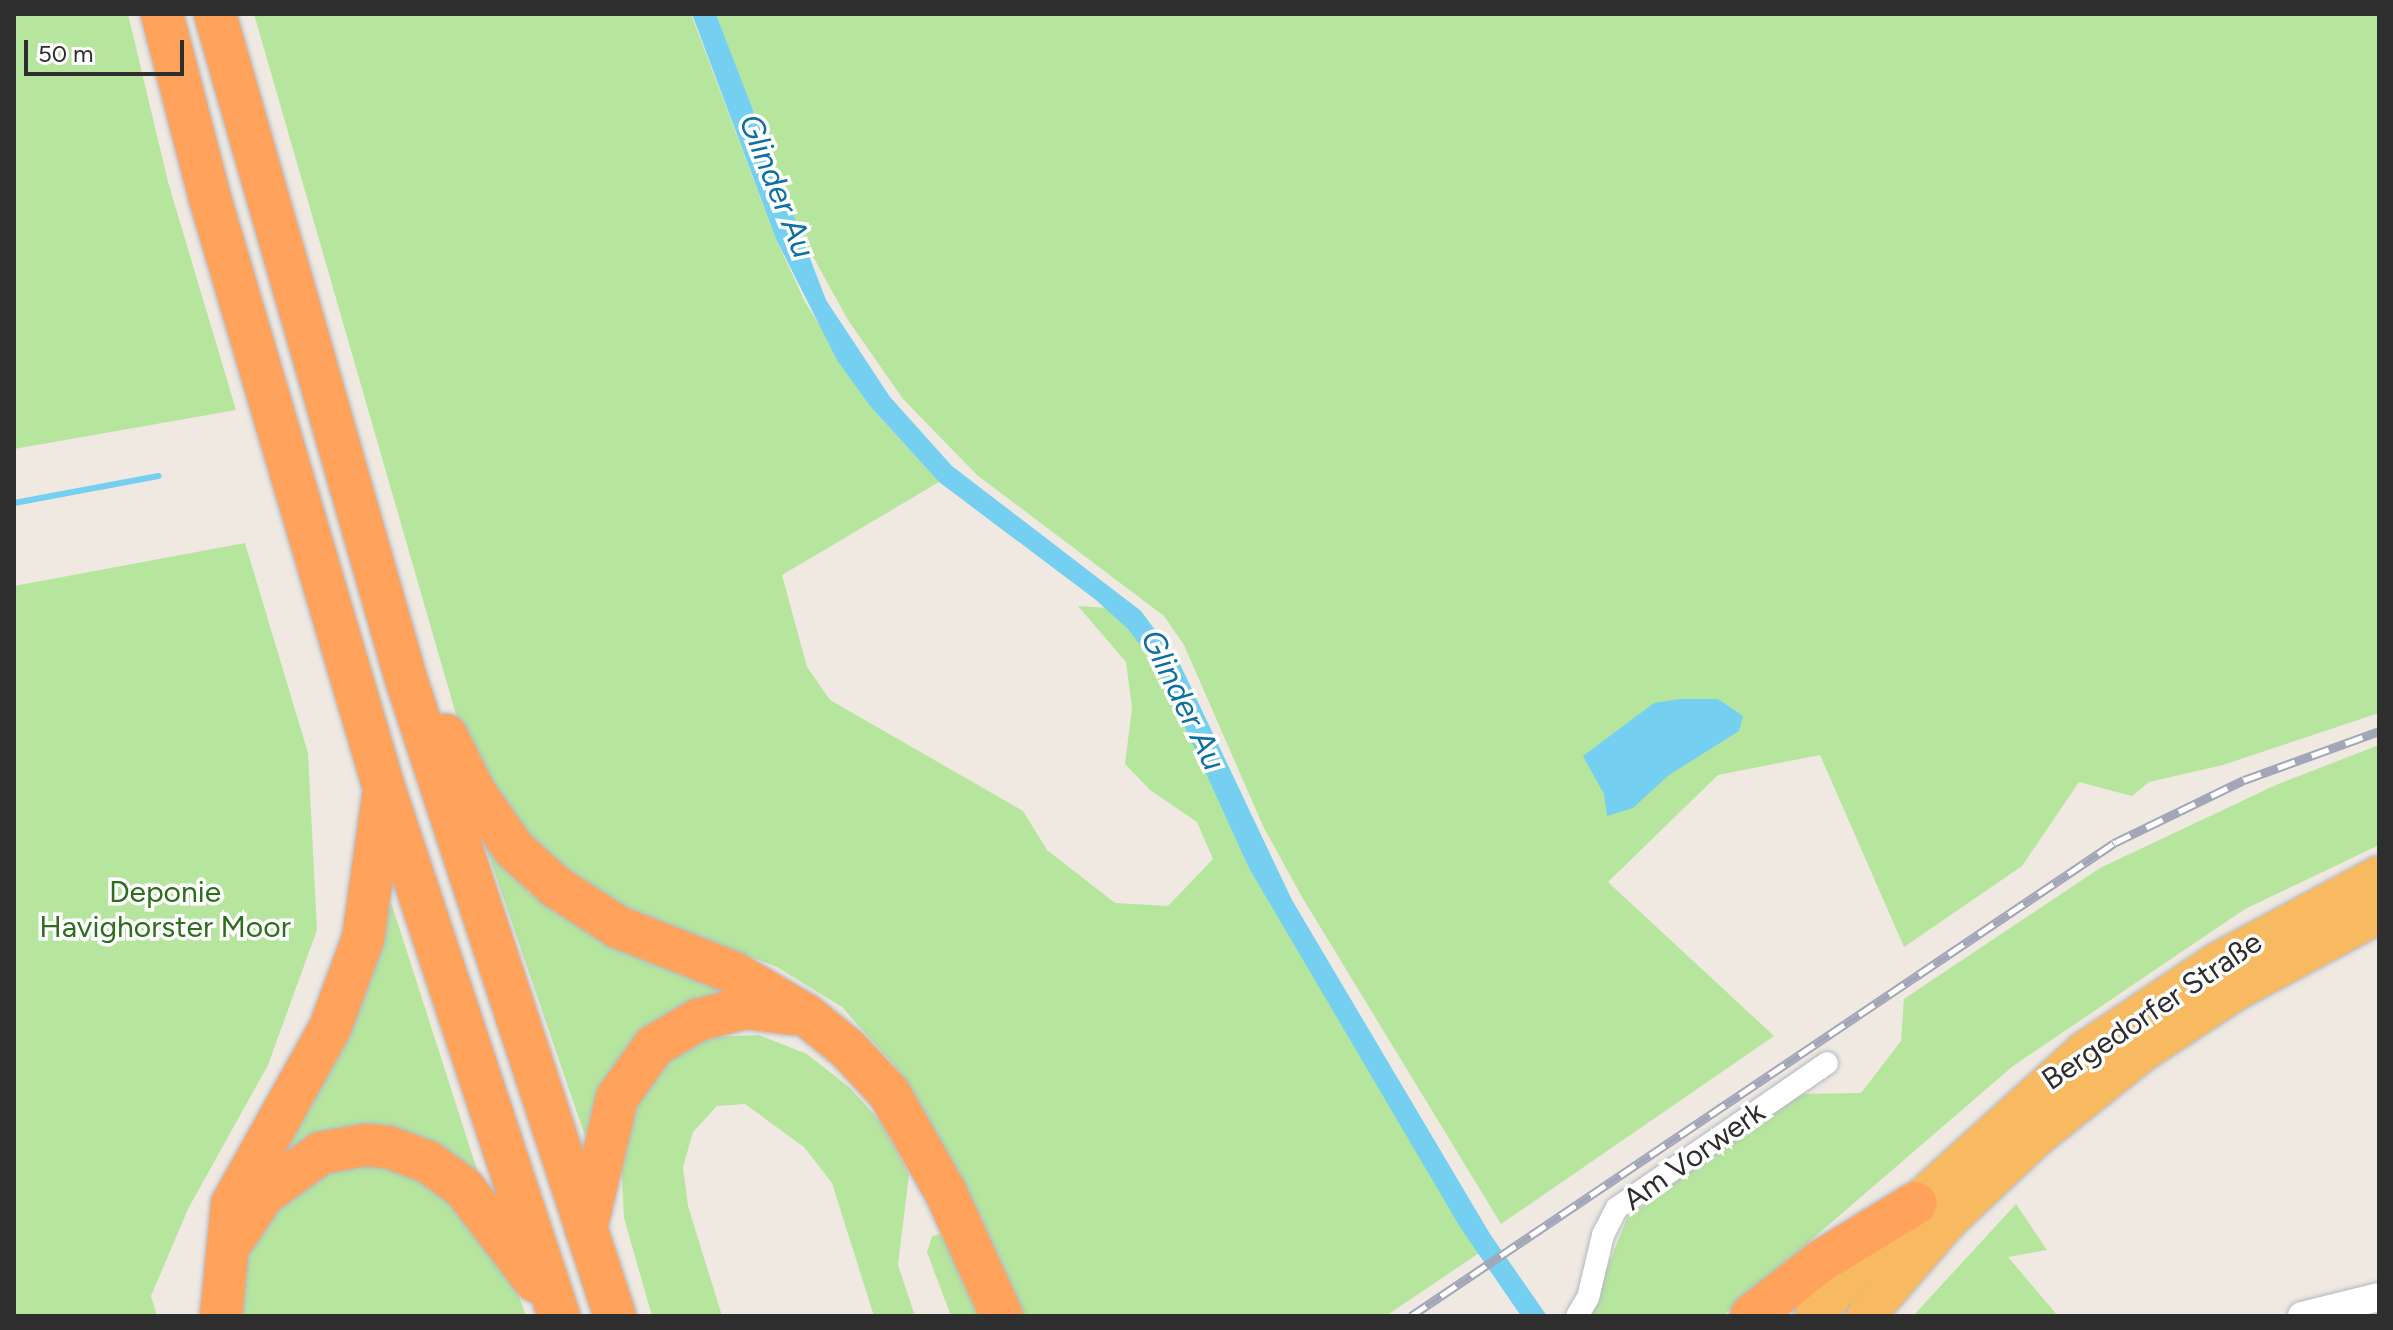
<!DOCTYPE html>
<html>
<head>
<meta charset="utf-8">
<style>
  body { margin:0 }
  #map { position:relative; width:2393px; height:1330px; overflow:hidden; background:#efe9e1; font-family:Figtree,sans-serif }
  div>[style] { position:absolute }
  .green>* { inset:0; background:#b6e59e }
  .water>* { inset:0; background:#75cff0 }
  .stream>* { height:6px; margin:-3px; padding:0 3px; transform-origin:3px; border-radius:3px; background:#75cff0 }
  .roads { filter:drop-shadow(0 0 2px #b4b7c1) drop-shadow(0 0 2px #b4b7c1) }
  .minor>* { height:22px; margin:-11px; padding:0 11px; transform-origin:11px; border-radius:11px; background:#fff }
  .tertiary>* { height:28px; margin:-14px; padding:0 14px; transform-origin:14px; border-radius:14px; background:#fff }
  .trunk>* { height:38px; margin:-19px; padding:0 19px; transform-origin:19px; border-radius:19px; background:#f8ba60 }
  .motorway>* { height:42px; margin:-21px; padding:0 21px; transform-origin:21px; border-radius:21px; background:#ffa35c }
  .rail>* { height:9px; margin-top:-4.5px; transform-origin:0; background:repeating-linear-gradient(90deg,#fff 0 18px,#a3a6b8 0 36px); box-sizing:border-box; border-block:2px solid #a3a6b8 }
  span { translate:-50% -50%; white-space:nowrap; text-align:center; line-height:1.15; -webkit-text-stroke:7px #fff; paint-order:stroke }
  .park-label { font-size:30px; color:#2c6e1b }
  .street-label { font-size:30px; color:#2e2e2e }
  .water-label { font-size:32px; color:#0d6fa3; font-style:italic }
  .frame { position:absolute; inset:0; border:16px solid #2e2e2e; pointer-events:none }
  .scale { position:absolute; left:24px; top:40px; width:160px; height:36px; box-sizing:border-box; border:4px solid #2e2e2e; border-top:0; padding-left:10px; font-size:24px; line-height:28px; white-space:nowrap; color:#2e2e2e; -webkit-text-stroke:6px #fff; paint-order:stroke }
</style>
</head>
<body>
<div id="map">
  <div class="green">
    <i style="clip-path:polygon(14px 14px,128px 14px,168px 182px,236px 410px,14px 449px)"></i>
    <i style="clip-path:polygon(254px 14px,691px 14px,776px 239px,805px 302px,870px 406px,939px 482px,782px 575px,807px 667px,830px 700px,1023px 811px,1047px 850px,1115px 903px,1168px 906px,1213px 859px,1197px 822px,1150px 790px,1125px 764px,1132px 708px,1126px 662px,1078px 606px,1108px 608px,1152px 646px,1209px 775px,1479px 1253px,1386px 1316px,1021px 1316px,900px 1072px,842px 1007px,777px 967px,632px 911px,573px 876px,505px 812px,457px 718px)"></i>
    <i style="clip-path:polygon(716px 14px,2379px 14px,2379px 713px,2223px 765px,2149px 782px,2132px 796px,2079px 782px,2022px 866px,1904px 947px,1820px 755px,1718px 775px,1608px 882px,1774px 1036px,1501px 1224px,1302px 897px,1263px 826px,1184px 645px,1164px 616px,977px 475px,903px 399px,848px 320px,800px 233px)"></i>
    <i style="clip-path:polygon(245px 543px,308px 753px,317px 930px,268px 1065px,188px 1209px,151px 1296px,157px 1316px,14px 1316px,14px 586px)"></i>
    <i style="clip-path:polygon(2379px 745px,2379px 845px,2245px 909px,2013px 1066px,1723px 1316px,1588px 1316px,1627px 1218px,1796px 1094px,1861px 1093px,1901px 1041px,1904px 999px,2100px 868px,2278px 784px)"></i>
    <i style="clip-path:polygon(485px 844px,529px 893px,747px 994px,610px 1073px,585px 1136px)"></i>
    <i style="clip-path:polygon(391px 902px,479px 1176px,445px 1148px,410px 1134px,269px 1164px,312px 1104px,345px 1039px)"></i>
    <i style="clip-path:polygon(759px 1035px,807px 1054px,850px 1088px,880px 1121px,909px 1174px,898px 1265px,915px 1316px,874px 1316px,832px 1183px,804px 1147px,745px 1104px,717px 1106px,693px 1132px,683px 1167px,688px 1206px,722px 1316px,652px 1316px,624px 1218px,621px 1159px,635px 1101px,670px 1056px,712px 1037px)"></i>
    <i style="clip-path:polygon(344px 1159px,429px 1178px,515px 1285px,526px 1316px,241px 1316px,243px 1261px,269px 1209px)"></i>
    <i style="clip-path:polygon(2016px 1204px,2047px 1250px,2008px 1257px,2058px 1316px,1913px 1316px)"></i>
    <i style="clip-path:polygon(944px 1233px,983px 1316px,951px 1316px,927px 1252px,932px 1236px)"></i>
  </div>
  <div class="water">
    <i style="clip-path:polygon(692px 14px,716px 14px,826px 300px,890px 397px,952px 466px,1141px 611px,1179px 662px,1292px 900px,1490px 1234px,1547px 1316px,1521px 1316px,1460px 1227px,1249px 868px,1158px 668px,1128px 629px,1096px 600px,939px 482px,870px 406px,837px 360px,776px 239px)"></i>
    <i style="clip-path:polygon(1679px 699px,1718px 699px,1743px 716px,1739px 731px,1669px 775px,1633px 808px,1607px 816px,1604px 794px,1583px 756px,1654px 703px)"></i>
  </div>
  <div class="stream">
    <i style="left:14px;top:503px;width:147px;rotate:-10.6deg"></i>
  </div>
  <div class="roads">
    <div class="minor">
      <i style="left:1577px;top:1316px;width:21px;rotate:-59deg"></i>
      <i style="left:1588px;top:1298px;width:65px;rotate:-76.6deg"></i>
      <i style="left:1603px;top:1235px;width:30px;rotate:-63deg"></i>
      <i style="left:1617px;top:1208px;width:255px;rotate:-34.6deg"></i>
    </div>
    <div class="tertiary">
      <i style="left:2302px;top:1316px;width:79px;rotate:-13.9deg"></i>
    </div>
    <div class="trunk">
      <i style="left:1814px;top:1316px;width:152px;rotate:-47.9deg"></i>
      <i style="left:1916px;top:1203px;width:227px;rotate:-42.1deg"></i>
      <i style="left:2084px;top:1051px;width:160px;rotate:-33.8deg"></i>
      <i style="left:2217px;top:962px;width:184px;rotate:-28.2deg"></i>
      <i style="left:1866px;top:1316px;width:125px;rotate:-49.2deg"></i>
      <i style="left:1948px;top:1221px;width:124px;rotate:-43.4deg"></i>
      <i style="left:2038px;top:1136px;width:134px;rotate:-38.7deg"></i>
      <i style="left:2143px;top:1052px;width:111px;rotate:-33.3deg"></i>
      <i style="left:2236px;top:991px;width:162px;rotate:-28.3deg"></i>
    </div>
    <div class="motorway">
      <i style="left:162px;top:14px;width:187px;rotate:75.4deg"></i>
      <i style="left:209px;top:195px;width:618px;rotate:73.56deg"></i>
      <i style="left:384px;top:788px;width:556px;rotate:71.66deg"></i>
      <i style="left:215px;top:14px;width:692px;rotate:73.97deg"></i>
      <i style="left:406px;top:679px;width:670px;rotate:71.84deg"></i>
      <i style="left:446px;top:735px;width:65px;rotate:63.4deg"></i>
      <i style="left:475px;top:793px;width:68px;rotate:55.1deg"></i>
      <i style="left:514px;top:849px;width:57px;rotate:42.1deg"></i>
      <i style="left:556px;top:887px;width:74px;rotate:32.8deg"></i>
      <i style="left:618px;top:927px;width:125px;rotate:21.6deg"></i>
      <i style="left:734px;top:973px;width:83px;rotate:30.3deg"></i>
      <i style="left:806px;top:1015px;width:54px;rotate:39deg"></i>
      <i style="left:848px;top:1049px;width:60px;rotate:47deg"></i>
      <i style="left:889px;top:1093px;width:113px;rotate:60.3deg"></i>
      <i style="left:945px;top:1191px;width:137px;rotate:65.5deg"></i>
      <i style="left:586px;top:1229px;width:135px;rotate:-76.7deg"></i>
      <i style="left:617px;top:1098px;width:64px;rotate:-54.6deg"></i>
      <i style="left:654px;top:1046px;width:51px;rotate:-30.6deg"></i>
      <i style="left:698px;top:1020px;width:49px;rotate:-14.3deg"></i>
      <i style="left:745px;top:1008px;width:48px;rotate:7.1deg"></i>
      <i style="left:236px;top:1236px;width:49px;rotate:-56.6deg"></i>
      <i style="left:263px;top:1195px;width:72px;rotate:-35.9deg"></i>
      <i style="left:321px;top:1153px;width:45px;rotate:-10.3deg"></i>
      <i style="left:365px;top:1145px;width:23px;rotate:5deg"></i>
      <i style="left:388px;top:1147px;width:43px;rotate:20.6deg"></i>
      <i style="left:428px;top:1162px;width:44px;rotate:35.8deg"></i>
      <i style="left:464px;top:1188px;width:117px;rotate:52.6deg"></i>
      <i style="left:221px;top:1316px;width:113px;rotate:-84.4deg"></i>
      <i style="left:232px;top:1204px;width:201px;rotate:-60.9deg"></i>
      <i style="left:330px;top:1028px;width:95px;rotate:-69.7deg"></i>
      <i style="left:363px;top:939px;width:143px;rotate:-82deg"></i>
      <i style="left:1751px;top:1316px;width:89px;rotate:-38.2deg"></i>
      <i style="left:1821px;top:1261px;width:111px;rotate:-31.4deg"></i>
    </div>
  </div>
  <div class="rail">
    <i style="left:1411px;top:1316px;width:847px;rotate:-33.93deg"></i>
    <i style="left:2114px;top:843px;width:144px;rotate:-25.9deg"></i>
    <i style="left:2244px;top:780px;width:144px;rotate:-19.9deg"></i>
  </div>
  <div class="park-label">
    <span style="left:165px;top:909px">Deponie<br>Havighorster Moor</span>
  </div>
  <div class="street-label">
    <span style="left:2152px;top:1011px;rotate:-34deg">Bergedorfer Straße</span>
    <span style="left:1694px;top:1156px;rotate:-35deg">Am Vorwerk</span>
  </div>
  <div class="water-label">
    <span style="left:777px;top:186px;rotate:68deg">Glinder Au</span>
    <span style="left:1183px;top:700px;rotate:64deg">Glinder Au</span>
  </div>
  <div class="frame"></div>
  <div class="scale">50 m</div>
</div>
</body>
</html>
